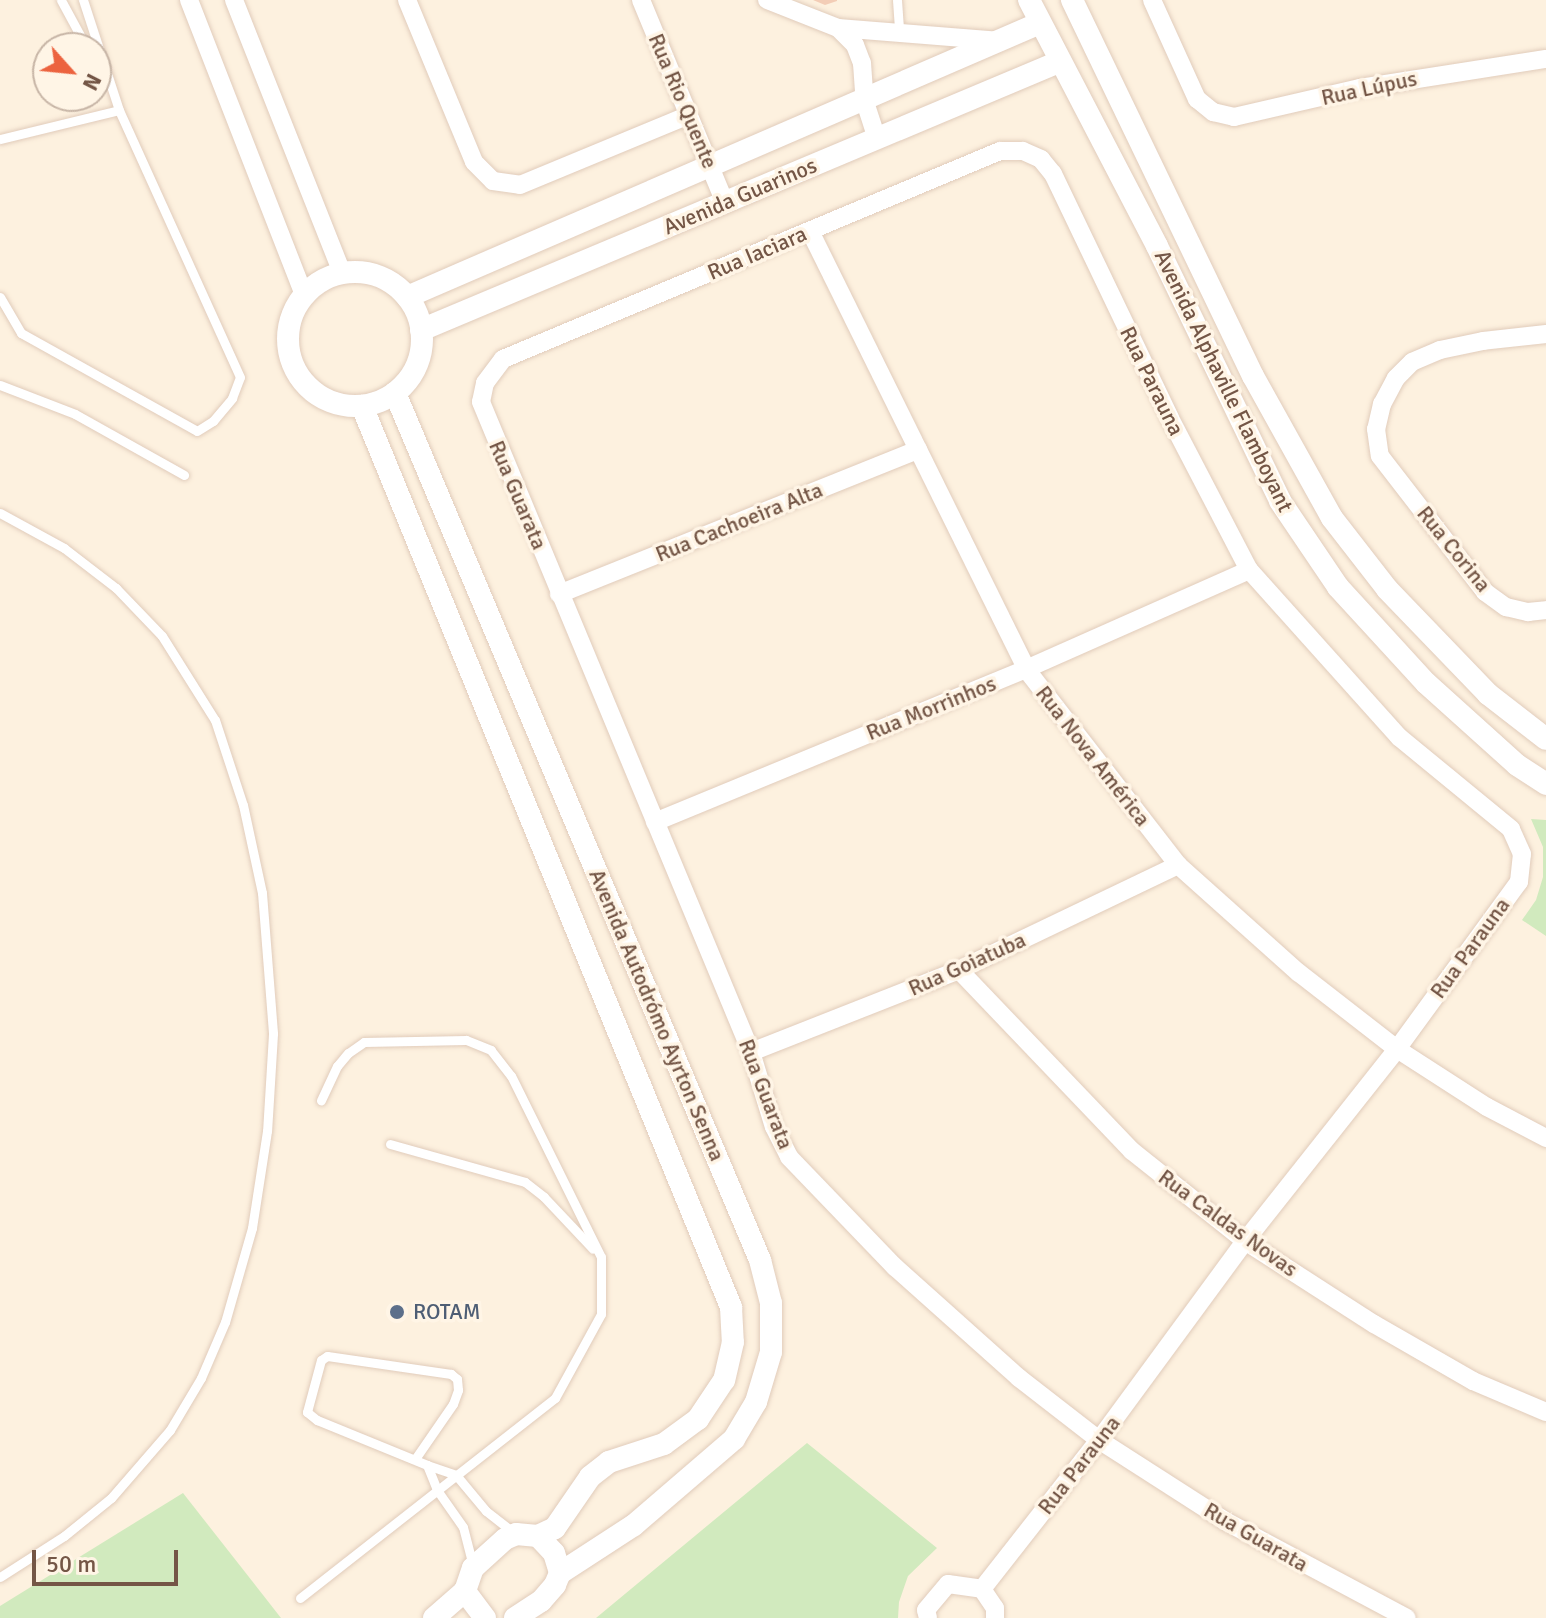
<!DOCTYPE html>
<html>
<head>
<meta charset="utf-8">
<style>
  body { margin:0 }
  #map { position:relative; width:1546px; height:1618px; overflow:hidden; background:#fdf1df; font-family:Signika,sans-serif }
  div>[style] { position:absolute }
  .green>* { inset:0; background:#d1eabe }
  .building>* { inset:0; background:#f3cdb6 }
  .roads { filter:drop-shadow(0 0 2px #e1ccbb) drop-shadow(0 0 2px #e1ccbb) }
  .service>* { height:9px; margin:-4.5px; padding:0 4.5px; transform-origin:4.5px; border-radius:4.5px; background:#fff }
  .minor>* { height:18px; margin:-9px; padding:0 9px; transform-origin:9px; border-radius:9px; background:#fff }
  .tertiary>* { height:22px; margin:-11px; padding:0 11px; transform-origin:11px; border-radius:11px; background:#fff }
  .tertiary>.ring { margin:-11px; padding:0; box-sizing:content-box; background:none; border:22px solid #fff; border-radius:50% }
  .dots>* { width:22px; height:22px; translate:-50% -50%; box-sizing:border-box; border:4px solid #fff5e6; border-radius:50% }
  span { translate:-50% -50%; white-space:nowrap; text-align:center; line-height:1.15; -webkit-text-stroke:7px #fff5e6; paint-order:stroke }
  .street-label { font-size:22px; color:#745646 }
  .service-label { font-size:22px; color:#4e5e75 }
  .left { translate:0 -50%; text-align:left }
  .north { position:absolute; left:32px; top:32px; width:80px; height:80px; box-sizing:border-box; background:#fff5e6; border:2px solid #c7b5a6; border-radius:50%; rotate:117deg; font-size:22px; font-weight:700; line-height:32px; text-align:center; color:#745646 }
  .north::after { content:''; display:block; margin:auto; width:28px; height:36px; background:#ec633f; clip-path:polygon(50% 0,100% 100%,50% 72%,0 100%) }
  .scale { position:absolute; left:32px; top:1550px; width:146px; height:36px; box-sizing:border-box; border:4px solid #745646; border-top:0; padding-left:10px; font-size:24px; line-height:28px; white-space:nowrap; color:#745646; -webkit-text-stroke:6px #fff5e6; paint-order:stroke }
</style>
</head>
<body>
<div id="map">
  <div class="green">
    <i style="clip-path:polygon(1531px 819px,1546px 820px,1546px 936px,1522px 920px,1536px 900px,1543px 877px,1543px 847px)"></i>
    <i style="clip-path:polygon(807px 1443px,937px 1548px,908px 1576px,899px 1602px,898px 1618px,596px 1618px)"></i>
    <i style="clip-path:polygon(183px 1493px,281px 1618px,0 1618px,0 1606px)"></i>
  </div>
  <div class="building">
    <i style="clip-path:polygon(813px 0,837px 0,837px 1px,825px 5px)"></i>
  </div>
  <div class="roads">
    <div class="service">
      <i style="left:61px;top:0;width:55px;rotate:61.6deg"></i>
      <i style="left:897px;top:0;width:30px;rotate:86deg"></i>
      <i style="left:0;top:139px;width:122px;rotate:-13.7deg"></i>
      <i style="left:0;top:297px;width:42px;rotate:59.7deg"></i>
      <i style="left:21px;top:333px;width:201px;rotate:29.1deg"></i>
      <i style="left:197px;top:431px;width:19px;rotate:-32deg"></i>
      <i style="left:213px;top:421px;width:30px;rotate:-50deg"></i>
      <i style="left:232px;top:398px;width:22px;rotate:-69deg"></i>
      <i style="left:240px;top:377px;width:293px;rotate:-114.4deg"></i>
      <i style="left:119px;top:110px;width:116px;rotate:-108.1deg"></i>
      <i style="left:0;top:385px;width:80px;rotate:21.1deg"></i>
      <i style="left:75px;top:414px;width:125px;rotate:29.2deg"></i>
      <i style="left:0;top:513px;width:73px;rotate:28.7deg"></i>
      <i style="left:64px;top:548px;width:66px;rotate:37.6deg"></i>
      <i style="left:116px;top:588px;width:66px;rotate:46.2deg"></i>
      <i style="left:162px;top:636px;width:99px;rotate:57.8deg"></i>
      <i style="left:215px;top:720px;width:89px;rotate:71.8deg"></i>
      <i style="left:243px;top:805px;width:90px;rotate:77.8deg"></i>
      <i style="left:262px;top:893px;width:141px;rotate:85.5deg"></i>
      <i style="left:273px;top:1034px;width:97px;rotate:93.5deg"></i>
      <i style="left:267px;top:1131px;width:98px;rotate:98.8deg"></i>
      <i style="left:252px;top:1228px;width:98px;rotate:106deg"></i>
      <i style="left:225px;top:1322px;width:61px;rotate:113.2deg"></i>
      <i style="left:201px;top:1378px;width:61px;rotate:120.8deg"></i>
      <i style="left:170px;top:1430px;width:90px;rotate:130.9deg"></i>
      <i style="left:111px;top:1498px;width:60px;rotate:141deg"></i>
      <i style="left:64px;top:1536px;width:76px;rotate:147.4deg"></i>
      <i style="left:390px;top:1144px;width:140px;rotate:15.7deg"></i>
      <i style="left:525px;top:1182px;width:24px;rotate:38deg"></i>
      <i style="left:544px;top:1197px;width:71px;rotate:46.7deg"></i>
      <i style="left:415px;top:1459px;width:67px;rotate:-55.4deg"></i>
      <i style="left:453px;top:1404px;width:15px;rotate:-70deg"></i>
      <i style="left:458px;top:1390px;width:11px;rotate:-95deg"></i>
      <i style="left:457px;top:1379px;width:8px;rotate:-140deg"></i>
      <i style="left:451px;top:1374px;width:125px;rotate:-171.7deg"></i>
      <i style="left:327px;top:1356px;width:7px;rotate:146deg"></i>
      <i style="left:321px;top:1360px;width:54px;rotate:105.1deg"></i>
      <i style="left:307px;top:1412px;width:13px;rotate:39deg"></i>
      <i style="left:317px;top:1420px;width:119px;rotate:22.2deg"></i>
      <i style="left:427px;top:1465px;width:31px;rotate:19deg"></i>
      <i style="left:456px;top:1475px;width:47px;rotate:50.2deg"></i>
      <i style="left:486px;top:1511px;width:36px;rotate:38deg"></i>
      <i style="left:427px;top:1465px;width:27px;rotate:68deg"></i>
      <i style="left:437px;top:1490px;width:45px;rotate:54.9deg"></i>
      <i style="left:463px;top:1527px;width:40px;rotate:75.6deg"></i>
      <i style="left:300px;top:1598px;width:324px;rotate:-38.1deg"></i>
      <i style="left:555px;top:1398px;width:96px;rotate:-61.3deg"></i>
      <i style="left:601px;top:1314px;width:57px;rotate:-90deg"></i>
      <i style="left:601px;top:1257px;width:202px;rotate:-116.4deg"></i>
      <i style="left:511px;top:1076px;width:33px;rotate:-128deg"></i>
      <i style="left:491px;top:1050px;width:27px;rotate:-158deg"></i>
      <i style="left:466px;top:1040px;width:102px;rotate:178.9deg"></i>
      <i style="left:364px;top:1042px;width:19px;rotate:145deg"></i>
      <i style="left:348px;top:1053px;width:17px;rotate:130deg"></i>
      <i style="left:337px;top:1066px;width:38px;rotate:115deg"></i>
    </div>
    <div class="minor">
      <i style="left:189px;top:0;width:317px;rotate:68.7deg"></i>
      <i style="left:234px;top:0;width:294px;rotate:68.4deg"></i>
      <i style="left:407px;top:0;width:175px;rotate:67.5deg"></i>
      <i style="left:474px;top:162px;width:27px;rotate:45deg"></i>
      <i style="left:493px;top:181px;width:27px;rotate:8deg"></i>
      <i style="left:520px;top:185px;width:183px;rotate:-22.5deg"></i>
      <i style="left:641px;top:0;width:220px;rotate:67.5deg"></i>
      <i style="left:767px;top:0;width:76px;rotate:21.5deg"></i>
      <i style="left:838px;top:28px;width:163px;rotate:4.6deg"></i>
      <i style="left:1152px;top:0;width:109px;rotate:65.6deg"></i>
      <i style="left:1197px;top:99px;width:21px;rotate:39deg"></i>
      <i style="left:1213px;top:112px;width:22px;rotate:13deg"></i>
      <i style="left:1234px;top:117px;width:129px;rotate:-13deg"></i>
      <i style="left:1360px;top:88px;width:188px;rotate:-8.9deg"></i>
      <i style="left:838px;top:28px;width:24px;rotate:45deg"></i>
      <i style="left:855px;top:45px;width:19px;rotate:69deg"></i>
      <i style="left:862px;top:63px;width:39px;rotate:86deg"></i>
      <i style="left:865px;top:102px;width:38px;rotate:72deg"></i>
      <i style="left:810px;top:231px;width:488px;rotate:63.7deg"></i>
      <i style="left:1026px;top:669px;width:248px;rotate:52.2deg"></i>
      <i style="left:1178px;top:865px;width:162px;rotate:41.8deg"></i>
      <i style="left:1299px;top:973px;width:124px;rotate:37.8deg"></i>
      <i style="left:1397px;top:1049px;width:107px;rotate:32.8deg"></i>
      <i style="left:1487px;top:1107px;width:67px;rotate:27.7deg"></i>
      <i style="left:1546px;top:334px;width:63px;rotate:173.7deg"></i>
      <i style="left:1483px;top:341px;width:44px;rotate:168.2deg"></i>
      <i style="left:1440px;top:350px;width:30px;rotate:157deg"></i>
      <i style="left:1412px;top:362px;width:23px;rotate:135deg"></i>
      <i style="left:1396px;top:378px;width:30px;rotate:118deg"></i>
      <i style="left:1382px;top:404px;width:26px;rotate:103deg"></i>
      <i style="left:1376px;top:429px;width:27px;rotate:82deg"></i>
      <i style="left:1380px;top:456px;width:172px;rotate:52.3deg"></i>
      <i style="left:1485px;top:592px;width:26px;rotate:36deg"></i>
      <i style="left:1506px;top:607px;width:23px;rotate:13deg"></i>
      <i style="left:1528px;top:612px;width:18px;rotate:-6deg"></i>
      <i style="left:559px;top:594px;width:387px;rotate:-21.9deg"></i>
      <i style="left:655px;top:822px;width:401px;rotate:-22.4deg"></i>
      <i style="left:1026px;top:669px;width:244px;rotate:-23.9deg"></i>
      <i style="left:959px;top:970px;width:250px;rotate:46.3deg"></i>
      <i style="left:1132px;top:1151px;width:144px;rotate:38.5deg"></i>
      <i style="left:1245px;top:1241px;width:153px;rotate:32.8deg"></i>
      <i style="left:1374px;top:1324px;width:114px;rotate:29.9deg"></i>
      <i style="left:1473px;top:1381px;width:79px;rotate:23deg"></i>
      <i style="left:751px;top:1052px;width:224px;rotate:-21.5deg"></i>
      <i style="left:959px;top:970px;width:243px;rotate:-25.6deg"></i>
      <i style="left:982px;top:1589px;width:189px;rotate:-51.9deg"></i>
      <i style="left:1099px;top:1440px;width:247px;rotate:-53.7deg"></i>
      <i style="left:1245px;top:1241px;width:245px;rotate:-51.6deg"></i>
      <i style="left:1397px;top:1049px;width:207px;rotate:-53.9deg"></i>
      <i style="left:1519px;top:882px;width:28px;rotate:-84deg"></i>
      <i style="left:1522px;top:854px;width:27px;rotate:-114deg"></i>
      <i style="left:1511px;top:829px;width:145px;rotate:-140.6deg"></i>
      <i style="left:1399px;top:737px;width:224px;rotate:-131.9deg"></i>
      <i style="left:1249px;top:570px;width:171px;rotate:-117.5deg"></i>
      <i style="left:1170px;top:418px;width:271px;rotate:-115.6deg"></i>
      <i style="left:1053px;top:174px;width:19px;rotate:-129deg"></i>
      <i style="left:1041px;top:159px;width:20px;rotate:-156deg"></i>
      <i style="left:1023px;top:151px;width:23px;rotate:180deg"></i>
      <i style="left:1000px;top:151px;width:539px;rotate:157.29deg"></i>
      <i style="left:503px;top:359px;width:30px;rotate:127deg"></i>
      <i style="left:485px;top:383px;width:19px;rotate:102deg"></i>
      <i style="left:481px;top:402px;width:704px;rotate:67.44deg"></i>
      <i style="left:751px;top:1052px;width:78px;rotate:73deg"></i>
      <i style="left:774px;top:1127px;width:34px;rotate:63deg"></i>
      <i style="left:789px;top:1157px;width:153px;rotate:46.1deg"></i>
      <i style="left:895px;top:1267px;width:166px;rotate:41.8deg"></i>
      <i style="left:1019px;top:1378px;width:101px;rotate:37.8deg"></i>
      <i style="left:1099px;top:1440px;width:150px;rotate:32.7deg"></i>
      <i style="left:1225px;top:1521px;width:206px;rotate:28.1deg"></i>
      <i style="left:928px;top:1618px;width:8px;rotate:-104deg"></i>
      <i style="left:926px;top:1610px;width:34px;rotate:-50deg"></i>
      <i style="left:948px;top:1584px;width:34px;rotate:8deg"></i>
      <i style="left:982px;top:1589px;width:23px;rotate:56deg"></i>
      <i style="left:995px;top:1608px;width:10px;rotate:90deg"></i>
    </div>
    <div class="tertiary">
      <i style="left:1029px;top:0;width:277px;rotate:62.5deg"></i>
      <i style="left:1157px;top:246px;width:283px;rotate:64.2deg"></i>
      <i style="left:1280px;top:501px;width:104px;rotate:56deg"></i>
      <i style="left:1338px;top:587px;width:130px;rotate:47.5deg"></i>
      <i style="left:1426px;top:683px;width:122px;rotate:42deg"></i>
      <i style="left:1517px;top:765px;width:35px;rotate:33deg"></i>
      <i style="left:1072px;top:0;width:417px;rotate:64.3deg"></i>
      <i style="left:1253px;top:376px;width:162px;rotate:60.9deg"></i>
      <i style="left:1332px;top:518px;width:90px;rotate:52.2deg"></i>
      <i style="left:1387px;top:589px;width:146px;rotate:46.1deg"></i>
      <i style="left:1488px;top:694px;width:73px;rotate:37.8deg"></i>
      <i class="ring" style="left:288px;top:272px;width:112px;height:112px"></i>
      <i style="left:407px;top:297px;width:690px;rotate:-23.41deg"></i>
      <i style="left:421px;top:330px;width:692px;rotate:-22.79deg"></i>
      <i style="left:395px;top:393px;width:941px;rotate:67.17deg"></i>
      <i style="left:760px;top:1260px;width:44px;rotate:75.7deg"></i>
      <i style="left:771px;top:1303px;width:49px;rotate:90deg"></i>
      <i style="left:771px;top:1352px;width:52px;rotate:106.7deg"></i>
      <i style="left:756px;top:1402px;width:43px;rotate:120.7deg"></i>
      <i style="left:734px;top:1439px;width:132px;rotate:139.3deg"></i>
      <i style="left:634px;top:1525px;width:88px;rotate:147deg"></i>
      <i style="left:362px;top:406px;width:974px;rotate:67.73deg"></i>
      <i style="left:731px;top:1307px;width:35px;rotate:87deg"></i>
      <i style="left:733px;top:1342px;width:39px;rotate:103deg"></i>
      <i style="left:724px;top:1380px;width:47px;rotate:123.7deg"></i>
      <i style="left:698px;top:1419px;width:42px;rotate:143.7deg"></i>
      <i style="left:664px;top:1444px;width:58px;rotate:161.9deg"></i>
      <i style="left:609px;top:1462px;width:24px;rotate:142deg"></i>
      <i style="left:590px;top:1477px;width:62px;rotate:124.5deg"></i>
      <i style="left:555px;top:1528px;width:19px;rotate:155deg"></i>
      <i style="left:434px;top:1618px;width:41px;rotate:-41.1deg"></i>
      <i style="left:485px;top:1618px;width:34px;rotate:-127deg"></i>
      <i style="left:465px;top:1591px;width:24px;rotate:-71deg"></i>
      <i style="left:473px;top:1568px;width:43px;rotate:-42.2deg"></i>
      <i style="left:505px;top:1539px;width:12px;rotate:-24deg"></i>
      <i style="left:516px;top:1534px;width:22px;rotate:5deg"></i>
      <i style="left:538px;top:1536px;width:23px;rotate:47deg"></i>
      <i style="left:554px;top:1553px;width:21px;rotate:73deg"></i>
      <i style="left:560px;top:1573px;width:13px;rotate:113deg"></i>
      <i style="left:555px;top:1585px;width:21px;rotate:131deg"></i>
      <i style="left:541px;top:1601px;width:31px;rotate:147deg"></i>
    </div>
  </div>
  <div class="dots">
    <i style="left:397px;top:1312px;background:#5c6f8a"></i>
  </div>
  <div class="street-label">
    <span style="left:1369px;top:88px;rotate:-12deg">Rua Lúpus</span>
    <span style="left:683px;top:101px;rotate:67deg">Rua Rio Quente</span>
    <span style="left:740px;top:196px;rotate:-23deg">Avenida Guarinos</span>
    <span style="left:757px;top:253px;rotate:-23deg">Rua Iaciara</span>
    <span style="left:1152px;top:381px;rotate:64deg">Rua Parauna</span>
    <span style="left:1224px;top:381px;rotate:64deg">Avenida Alphaville Flamboyant</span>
    <span style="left:518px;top:495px;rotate:67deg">Rua Guarata</span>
    <span style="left:739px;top:522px;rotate:-22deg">Rua Cachoeira Alta</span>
    <span style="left:1454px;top:549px;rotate:51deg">Rua Corina</span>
    <span style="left:931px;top:708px;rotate:-22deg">Rua Morrinhos</span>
    <span style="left:1093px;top:756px;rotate:52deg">Rua Nova América</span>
    <span style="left:1470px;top:948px;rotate:-54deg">Rua Parauna</span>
    <span style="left:967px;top:964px;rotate:-24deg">Rua Goiatuba</span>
    <span style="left:657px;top:1015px;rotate:67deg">Avenida Autodrómo Ayrton Senna</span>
    <span style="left:766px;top:1094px;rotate:69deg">Rua Guarata</span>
    <span style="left:1228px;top:1223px;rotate:36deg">Rua Caldas Novas</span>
    <span style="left:1079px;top:1465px;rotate:-52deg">Rua Parauna</span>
    <span style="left:1256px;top:1537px;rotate:30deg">Rua Guarata</span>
  </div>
  <div class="service-label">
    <span class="left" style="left:413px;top:1312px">ROTAM</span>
  </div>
  <div class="north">N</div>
  <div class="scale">50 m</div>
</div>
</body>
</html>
